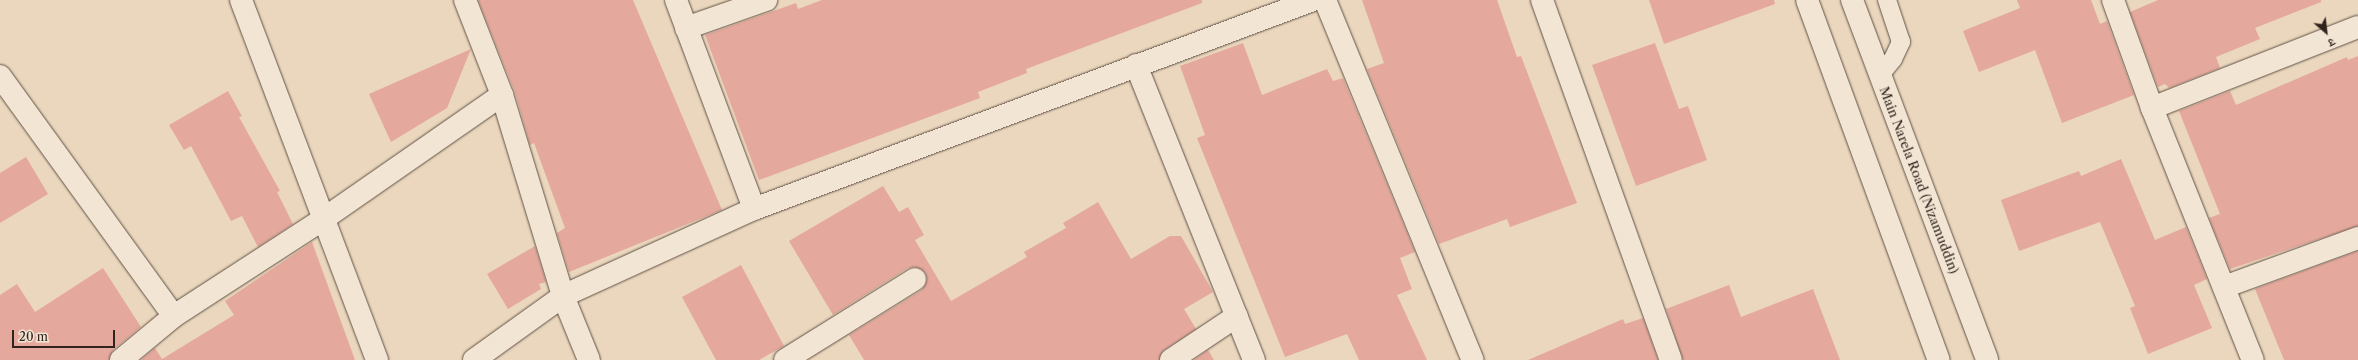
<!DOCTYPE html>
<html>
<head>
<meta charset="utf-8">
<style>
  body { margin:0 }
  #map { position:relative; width:2358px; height:360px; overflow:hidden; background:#ebd7bd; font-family:"Libre Caslon Text","Noto Serif Devanagari",serif }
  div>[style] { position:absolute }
  .building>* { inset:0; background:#e5a89c }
  .roads { filter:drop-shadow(0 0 1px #5f5146) drop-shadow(0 0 1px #5f5146) }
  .lane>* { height:18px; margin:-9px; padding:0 9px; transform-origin:9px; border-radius:9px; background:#f2e5d4 }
  .street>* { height:22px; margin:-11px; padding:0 11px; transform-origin:11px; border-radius:11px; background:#f2e5d4 }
  .secondary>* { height:22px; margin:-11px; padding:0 11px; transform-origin:11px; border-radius:11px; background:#f2e5d4 }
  span { translate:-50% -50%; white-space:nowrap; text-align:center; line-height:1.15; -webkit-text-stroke:3.5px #f2e5d4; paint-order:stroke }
  .street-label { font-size:13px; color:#30241f }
  .north { position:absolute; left:2306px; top:12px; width:40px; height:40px; -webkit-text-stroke:3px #f2e5d4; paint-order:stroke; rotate:152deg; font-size:11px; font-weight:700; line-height:16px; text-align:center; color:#30241f }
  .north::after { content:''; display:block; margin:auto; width:14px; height:18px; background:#30241f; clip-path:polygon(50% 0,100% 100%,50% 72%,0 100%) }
  .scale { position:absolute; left:12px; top:330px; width:103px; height:18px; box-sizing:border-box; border:2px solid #30241f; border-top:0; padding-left:5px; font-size:12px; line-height:14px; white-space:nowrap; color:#30241f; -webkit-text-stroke:3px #f2e5d4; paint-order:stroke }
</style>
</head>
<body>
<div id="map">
  <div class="building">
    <i style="clip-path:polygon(478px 0,633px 0,722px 210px,569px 272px,557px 233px,565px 228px,534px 143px,530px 145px,514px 90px)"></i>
    <i style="clip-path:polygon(822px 0,1202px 0,1202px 3px,1026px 69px,1027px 73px,978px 92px,980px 98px,759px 180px,705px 35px,796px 3px,798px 9px)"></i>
    <i style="clip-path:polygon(1362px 0,1497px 0,1517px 57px,1521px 56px,1577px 203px,1510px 227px,1507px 219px,1439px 244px,1367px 69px,1384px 63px)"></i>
    <i style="clip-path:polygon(1649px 0,1774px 0,1775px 4px,1664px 44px)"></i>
    <i style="clip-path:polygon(2017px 0,2091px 0,2100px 24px,2107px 21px,2134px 95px,2062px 123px,2035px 50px,1979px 72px,1963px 31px,2020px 8px)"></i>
    <i style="clip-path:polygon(2158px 0,2321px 0,2321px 2px,2255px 28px,2260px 39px,2216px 57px,2220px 68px,2169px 88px,2165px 84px,2158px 87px,2130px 12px)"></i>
    <i style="clip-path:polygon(1243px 43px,1262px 95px,1327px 69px,1333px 81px,1343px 78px,1415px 252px,1400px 258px,1412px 289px,1397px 295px,1427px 360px,1359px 360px,1347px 334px,1285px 357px,1197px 138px,1205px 135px,1180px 66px)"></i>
    <i style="clip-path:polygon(1655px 43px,1679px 109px,1688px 106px,1707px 160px,1636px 186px,1592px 65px)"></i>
    <i style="clip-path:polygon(471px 49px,447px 108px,391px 142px,369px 94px)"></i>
    <i style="clip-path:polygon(2358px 56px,2358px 226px,2230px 269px,2209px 218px,2220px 214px,2179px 111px,2230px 91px,2236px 105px,2347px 57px,2348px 60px)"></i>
    <i style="clip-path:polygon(228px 91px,242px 116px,239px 117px,280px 191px,277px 192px,293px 224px,258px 247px,242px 216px,231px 221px,191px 146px,184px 150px,169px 125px)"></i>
    <i style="clip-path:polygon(26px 157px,48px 194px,0 223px,0 173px)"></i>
    <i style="clip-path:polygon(2121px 159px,2155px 240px,2186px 227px,2207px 279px,2194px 285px,2212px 328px,2148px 354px,2130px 308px,2135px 306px,2100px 222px,2019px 251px,2001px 200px,2079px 171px,2081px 176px)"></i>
    <i style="clip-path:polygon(883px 186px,899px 212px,908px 207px,924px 235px,915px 240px,951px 301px,1027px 257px,1024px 252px,1066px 228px,1063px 223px,1098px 202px,1131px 259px,1170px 236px,1181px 236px,1213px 292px,1184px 309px,1196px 329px,1164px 350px,1159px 360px,864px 360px,849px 335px,922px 290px,927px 279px,925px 272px,915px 267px,908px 268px,833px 315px,789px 241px)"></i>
    <i style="clip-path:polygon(312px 242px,355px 360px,141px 360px,155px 348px,162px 359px,234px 315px,225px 301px)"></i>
    <i style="clip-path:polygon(535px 246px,546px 282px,539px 284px,541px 289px,508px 309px,487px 274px)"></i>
    <i style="clip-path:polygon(2358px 251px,2358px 360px,2284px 360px,2255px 289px)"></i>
    <i style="clip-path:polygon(741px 265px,784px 346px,759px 360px,716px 360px,682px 297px)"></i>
    <i style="clip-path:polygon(103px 268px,141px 327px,113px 350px,109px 360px,0 360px,0 295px,17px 284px,35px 312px)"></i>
    <i style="clip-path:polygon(1729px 285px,1741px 317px,1813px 289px,1840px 360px,1683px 360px,1666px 309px)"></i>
    <i style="clip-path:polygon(1643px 318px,1658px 360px,1528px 360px,1623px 319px,1625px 324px)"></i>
    <i style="clip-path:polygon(1208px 350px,1214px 360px,1194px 360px)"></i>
  </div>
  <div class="roads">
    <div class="lane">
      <i style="left:1880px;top:75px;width:21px;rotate:-51deg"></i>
      <i style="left:1893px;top:59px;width:19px;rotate:-65deg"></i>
      <i style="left:1901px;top:42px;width:44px;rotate:-108.4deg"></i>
    </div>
    <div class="street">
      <i style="left:241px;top:0;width:385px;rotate:69.3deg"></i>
      <i style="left:465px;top:0;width:102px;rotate:68.7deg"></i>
      <i style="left:502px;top:95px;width:210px;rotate:73.1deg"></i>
      <i style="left:563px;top:296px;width:69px;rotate:67.9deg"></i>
      <i style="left:676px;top:0;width:223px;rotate:69.5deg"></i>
      <i style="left:1325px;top:0;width:389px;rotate:67.7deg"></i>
      <i style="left:1542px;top:0;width:382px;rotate:70.3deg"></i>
      <i style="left:2113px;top:0;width:115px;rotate:70.1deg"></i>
      <i style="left:2152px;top:108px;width:271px;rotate:68.2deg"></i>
      <i style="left:686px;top:28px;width:85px;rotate:-19.3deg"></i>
      <i style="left:1136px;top:65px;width:318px;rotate:68.2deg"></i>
      <i style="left:0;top:76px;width:296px;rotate:54.1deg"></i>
      <i style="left:2152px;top:108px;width:221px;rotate:-21.5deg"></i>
      <i style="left:2224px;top:287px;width:143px;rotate:-20.1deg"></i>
      <i style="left:121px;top:360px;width:69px;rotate:-39.7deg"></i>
      <i style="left:174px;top:316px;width:176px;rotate:-33deg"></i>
      <i style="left:322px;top:220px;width:219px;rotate:-34.8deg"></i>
      <i style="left:474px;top:360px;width:110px;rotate:-35.7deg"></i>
      <i style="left:563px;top:296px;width:210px;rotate:-24.5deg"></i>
      <i style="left:754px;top:209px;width:597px;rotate:-20.5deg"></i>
      <i style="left:785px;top:360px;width:153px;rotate:-31.9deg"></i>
      <i style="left:1171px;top:360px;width:79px;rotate:-33.7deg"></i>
    </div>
    <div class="secondary">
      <i style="left:1807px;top:0;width:383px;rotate:69.9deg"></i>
      <i style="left:1852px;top:0;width:384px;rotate:69.4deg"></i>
    </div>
  </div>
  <div class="street-label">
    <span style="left:1919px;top:180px;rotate:69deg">Main Narela Road (Nizamuddin)</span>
  </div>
  <div class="north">उ</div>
  <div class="scale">20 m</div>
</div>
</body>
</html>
